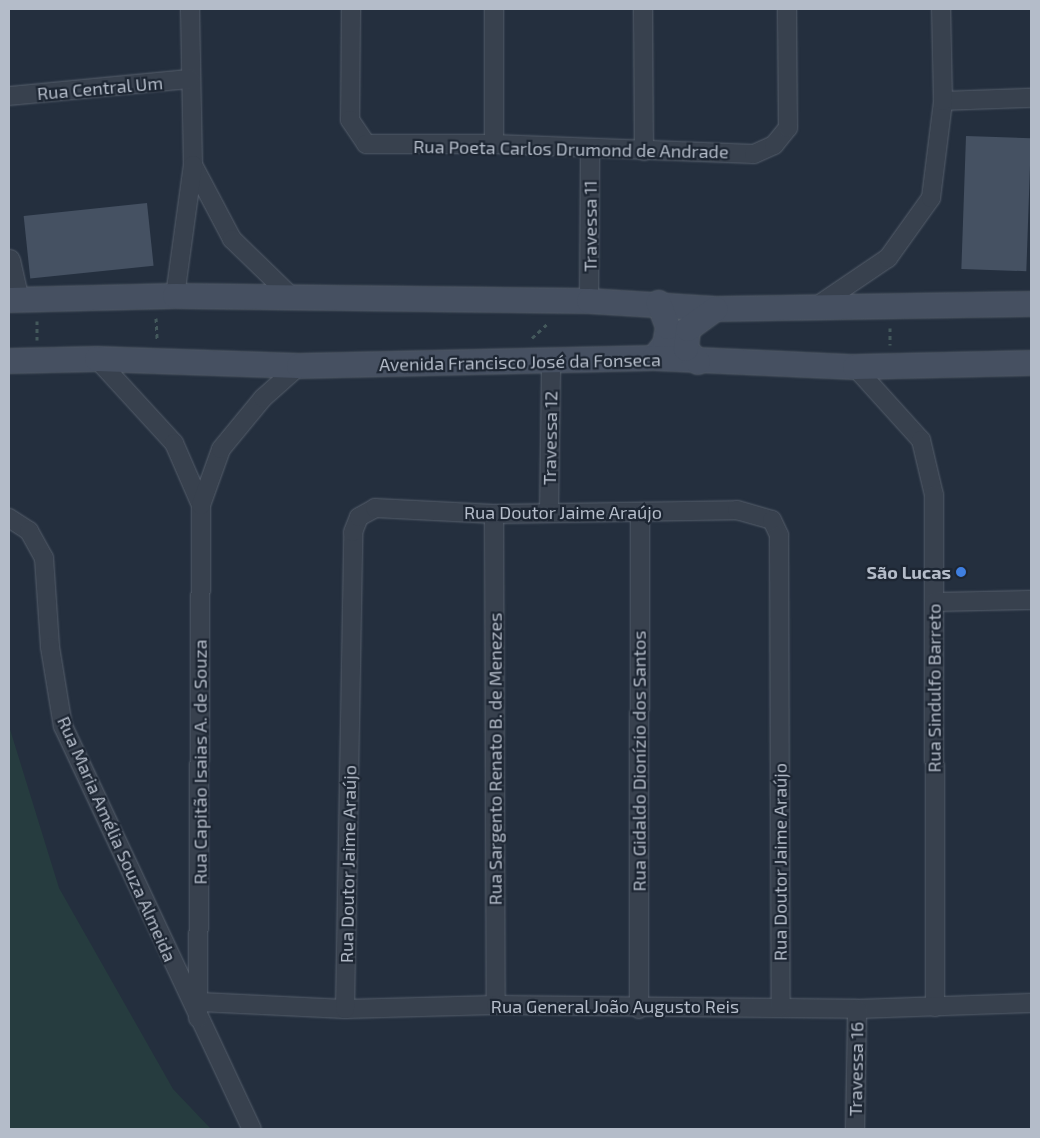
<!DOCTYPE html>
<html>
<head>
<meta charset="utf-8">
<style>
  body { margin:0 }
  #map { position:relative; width:1040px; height:1138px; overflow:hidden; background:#242f3e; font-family:"Exo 2",sans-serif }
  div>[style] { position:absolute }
  .green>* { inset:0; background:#263c3f }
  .building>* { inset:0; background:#455162; transform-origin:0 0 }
  .path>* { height:3px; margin-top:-1.5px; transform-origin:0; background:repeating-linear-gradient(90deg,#44595c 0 4px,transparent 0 8px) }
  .roads { filter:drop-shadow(0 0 1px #565f6c) drop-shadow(0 0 1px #565f6c) }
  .minor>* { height:18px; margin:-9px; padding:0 9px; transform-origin:9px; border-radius:9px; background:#38414e }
  .tertiary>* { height:21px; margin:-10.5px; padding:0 10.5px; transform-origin:10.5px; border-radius:10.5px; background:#38414e }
  .secondary>* { height:24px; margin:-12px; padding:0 12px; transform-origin:12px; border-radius:12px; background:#465061 }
  .dots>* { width:14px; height:14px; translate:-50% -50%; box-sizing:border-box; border:2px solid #1d2633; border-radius:50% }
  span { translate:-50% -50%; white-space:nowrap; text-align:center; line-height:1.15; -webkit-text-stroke:4.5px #1d2633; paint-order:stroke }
  .street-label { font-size:18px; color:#b4bcc9 }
  .poi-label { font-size:18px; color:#b4bcc9; font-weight:700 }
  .right { translate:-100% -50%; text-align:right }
  .frame { position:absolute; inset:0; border:10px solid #b4bcc9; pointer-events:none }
</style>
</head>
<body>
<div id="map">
  <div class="green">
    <i style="clip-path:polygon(9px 726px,59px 888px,173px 1089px,211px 1129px,9px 1129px)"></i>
  </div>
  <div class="building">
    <i style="left:966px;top:136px;width:65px;height:133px;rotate:2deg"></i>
    <i style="left:147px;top:203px;width:63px;height:124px;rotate:84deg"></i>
  </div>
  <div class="path">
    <i style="left:156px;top:318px;width:21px;rotate:87deg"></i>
    <i style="left:890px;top:328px;width:17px;rotate:90deg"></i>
    <i style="left:532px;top:338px;width:23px;rotate:-43deg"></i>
    <i style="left:37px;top:340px;width:19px;rotate:-90deg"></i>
  </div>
  <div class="roads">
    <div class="minor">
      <i style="left:190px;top:9px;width:156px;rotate:88.9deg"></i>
      <i style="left:193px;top:165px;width:84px;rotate:62.2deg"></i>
      <i style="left:232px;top:239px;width:86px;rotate:44.1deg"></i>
      <i style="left:351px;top:9px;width:111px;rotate:90.5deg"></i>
      <i style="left:350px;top:120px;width:29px;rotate:56deg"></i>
      <i style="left:366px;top:144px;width:128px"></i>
      <i style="left:494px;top:144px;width:260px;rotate:2.2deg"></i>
      <i style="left:754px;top:154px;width:22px;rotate:-24deg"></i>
      <i style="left:774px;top:145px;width:22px;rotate:-51deg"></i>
      <i style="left:788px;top:128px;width:119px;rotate:-90.5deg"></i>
      <i style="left:643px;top:9px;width:142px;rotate:89.6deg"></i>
      <i style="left:9px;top:96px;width:182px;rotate:-5.4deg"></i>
      <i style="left:943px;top:101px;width:88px;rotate:-2deg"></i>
      <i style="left:494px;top:144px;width:135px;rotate:-90deg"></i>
      <i style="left:175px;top:296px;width:132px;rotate:-82.2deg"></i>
      <i style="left:589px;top:301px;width:151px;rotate:-89.6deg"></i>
      <i style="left:817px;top:306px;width:86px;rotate:-34.1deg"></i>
      <i style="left:888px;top:258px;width:74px;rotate:-54.4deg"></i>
      <i style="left:931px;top:198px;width:98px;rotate:-82.9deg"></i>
      <i style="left:943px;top:101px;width:92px;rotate:-91.2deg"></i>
      <i style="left:97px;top:359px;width:114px;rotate:47.5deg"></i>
      <i style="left:174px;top:443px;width:68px;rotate:66.5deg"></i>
      <i style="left:855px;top:367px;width:98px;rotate:47.9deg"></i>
      <i style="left:921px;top:440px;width:57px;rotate:76.7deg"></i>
      <i style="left:934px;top:495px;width:512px;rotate:89.89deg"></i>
      <i style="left:549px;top:513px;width:149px;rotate:-89.2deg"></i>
      <i style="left:494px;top:514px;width:491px;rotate:89.8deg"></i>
      <i style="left:9px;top:518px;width:24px;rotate:33deg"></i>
      <i style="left:29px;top:531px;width:31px;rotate:61deg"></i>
      <i style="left:44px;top:558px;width:89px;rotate:86.1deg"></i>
      <i style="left:50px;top:647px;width:80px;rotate:80.7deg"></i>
      <i style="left:63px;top:726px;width:445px;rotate:64.9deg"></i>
      <i style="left:934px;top:602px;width:97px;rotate:-1.2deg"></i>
      <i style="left:200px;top:1002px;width:145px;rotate:2.8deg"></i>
      <i style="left:345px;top:1009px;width:151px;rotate:-1.5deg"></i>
      <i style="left:496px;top:1005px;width:361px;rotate:0.6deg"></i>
      <i style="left:857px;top:1009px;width:174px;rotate:-2deg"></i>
      <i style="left:345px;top:1009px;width:477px;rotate:-89deg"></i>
      <i style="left:353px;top:532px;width:16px;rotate:-68deg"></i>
      <i style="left:359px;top:517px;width:18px;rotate:-29deg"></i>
      <i style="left:375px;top:508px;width:119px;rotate:2.9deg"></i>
      <i style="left:494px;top:514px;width:243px;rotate:-0.9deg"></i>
      <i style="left:737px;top:510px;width:36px;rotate:16deg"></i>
      <i style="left:772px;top:520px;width:17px;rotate:65deg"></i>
      <i style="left:779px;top:535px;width:472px;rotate:89.8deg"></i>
      <i style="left:639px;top:1009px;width:495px;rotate:-89.9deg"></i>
      <i style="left:198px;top:1018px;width:513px;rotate:-89.66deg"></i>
      <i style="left:201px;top:505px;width:59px;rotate:-70.3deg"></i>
      <i style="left:221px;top:449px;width:66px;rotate:-50.5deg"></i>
      <i style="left:263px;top:398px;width:48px;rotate:-41.6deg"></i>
      <i style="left:855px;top:1129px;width:120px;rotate:-89deg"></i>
    </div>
    <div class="tertiary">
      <i style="left:9px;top:260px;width:41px;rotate:77.3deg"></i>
    </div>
    <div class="secondary">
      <i style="left:9px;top:300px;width:166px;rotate:-1.4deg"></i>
      <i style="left:175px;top:296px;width:414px;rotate:0.7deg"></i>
      <i style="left:589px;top:301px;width:127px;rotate:3.6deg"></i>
      <i style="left:716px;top:309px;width:315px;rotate:-0.9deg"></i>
      <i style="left:654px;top:358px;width:18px;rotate:-52deg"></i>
      <i style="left:665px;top:344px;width:17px;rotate:-80deg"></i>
      <i style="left:668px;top:327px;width:26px;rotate:-111deg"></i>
      <i style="left:9px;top:361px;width:88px;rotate:-1.3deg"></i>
      <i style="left:97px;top:359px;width:202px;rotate:2deg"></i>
      <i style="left:299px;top:366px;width:355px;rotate:-1.3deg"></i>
      <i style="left:654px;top:358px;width:201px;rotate:2.6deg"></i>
      <i style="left:855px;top:367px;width:176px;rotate:-1.3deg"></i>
      <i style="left:698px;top:362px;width:18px;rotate:-133deg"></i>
      <i style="left:686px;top:349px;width:20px;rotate:-84deg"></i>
      <i style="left:688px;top:329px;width:34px;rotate:-36deg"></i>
    </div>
  </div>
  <div class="dots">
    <i style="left:961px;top:572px;background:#3f7fe0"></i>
  </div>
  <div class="street-label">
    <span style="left:100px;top:88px;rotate:-5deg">Rua Central Um</span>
    <span style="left:571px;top:149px;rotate:1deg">Rua Poeta Carlos Drumond de Andrade</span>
    <span style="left:590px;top:226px;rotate:-90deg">Travessa 11</span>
    <span style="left:520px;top:362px;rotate:-1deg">Avenida Francisco José da Fonseca</span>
    <span style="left:550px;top:438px;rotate:-89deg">Travessa 12</span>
    <span style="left:563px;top:512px">Rua Doutor Jaime Araújo</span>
    <span style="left:934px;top:688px;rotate:-90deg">Rua Sindulfo Barreto</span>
    <span style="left:495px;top:759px;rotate:-90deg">Rua Sargento Renato B. de Menezes</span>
    <span style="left:639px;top:761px;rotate:-90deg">Rua Gidaldo Dionízio dos Santos</span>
    <span style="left:200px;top:762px;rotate:-90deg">Rua Capitão Isaias A. de Souza</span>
    <span style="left:117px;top:839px;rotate:66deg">Rua Maria Amélia Souza Almeida</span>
    <span style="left:780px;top:862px;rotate:-90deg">Rua Doutor Jaime Araújo</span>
    <span style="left:348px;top:864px;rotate:-89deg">Rua Doutor Jaime Araújo</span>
    <span style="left:615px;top:1006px">Rua General João Augusto Reis</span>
    <span style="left:856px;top:1069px;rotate:-89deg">Travessa 16</span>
  </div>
  <div class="poi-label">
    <span class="right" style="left:951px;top:572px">São Lucas</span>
  </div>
  <div class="frame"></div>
</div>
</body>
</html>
